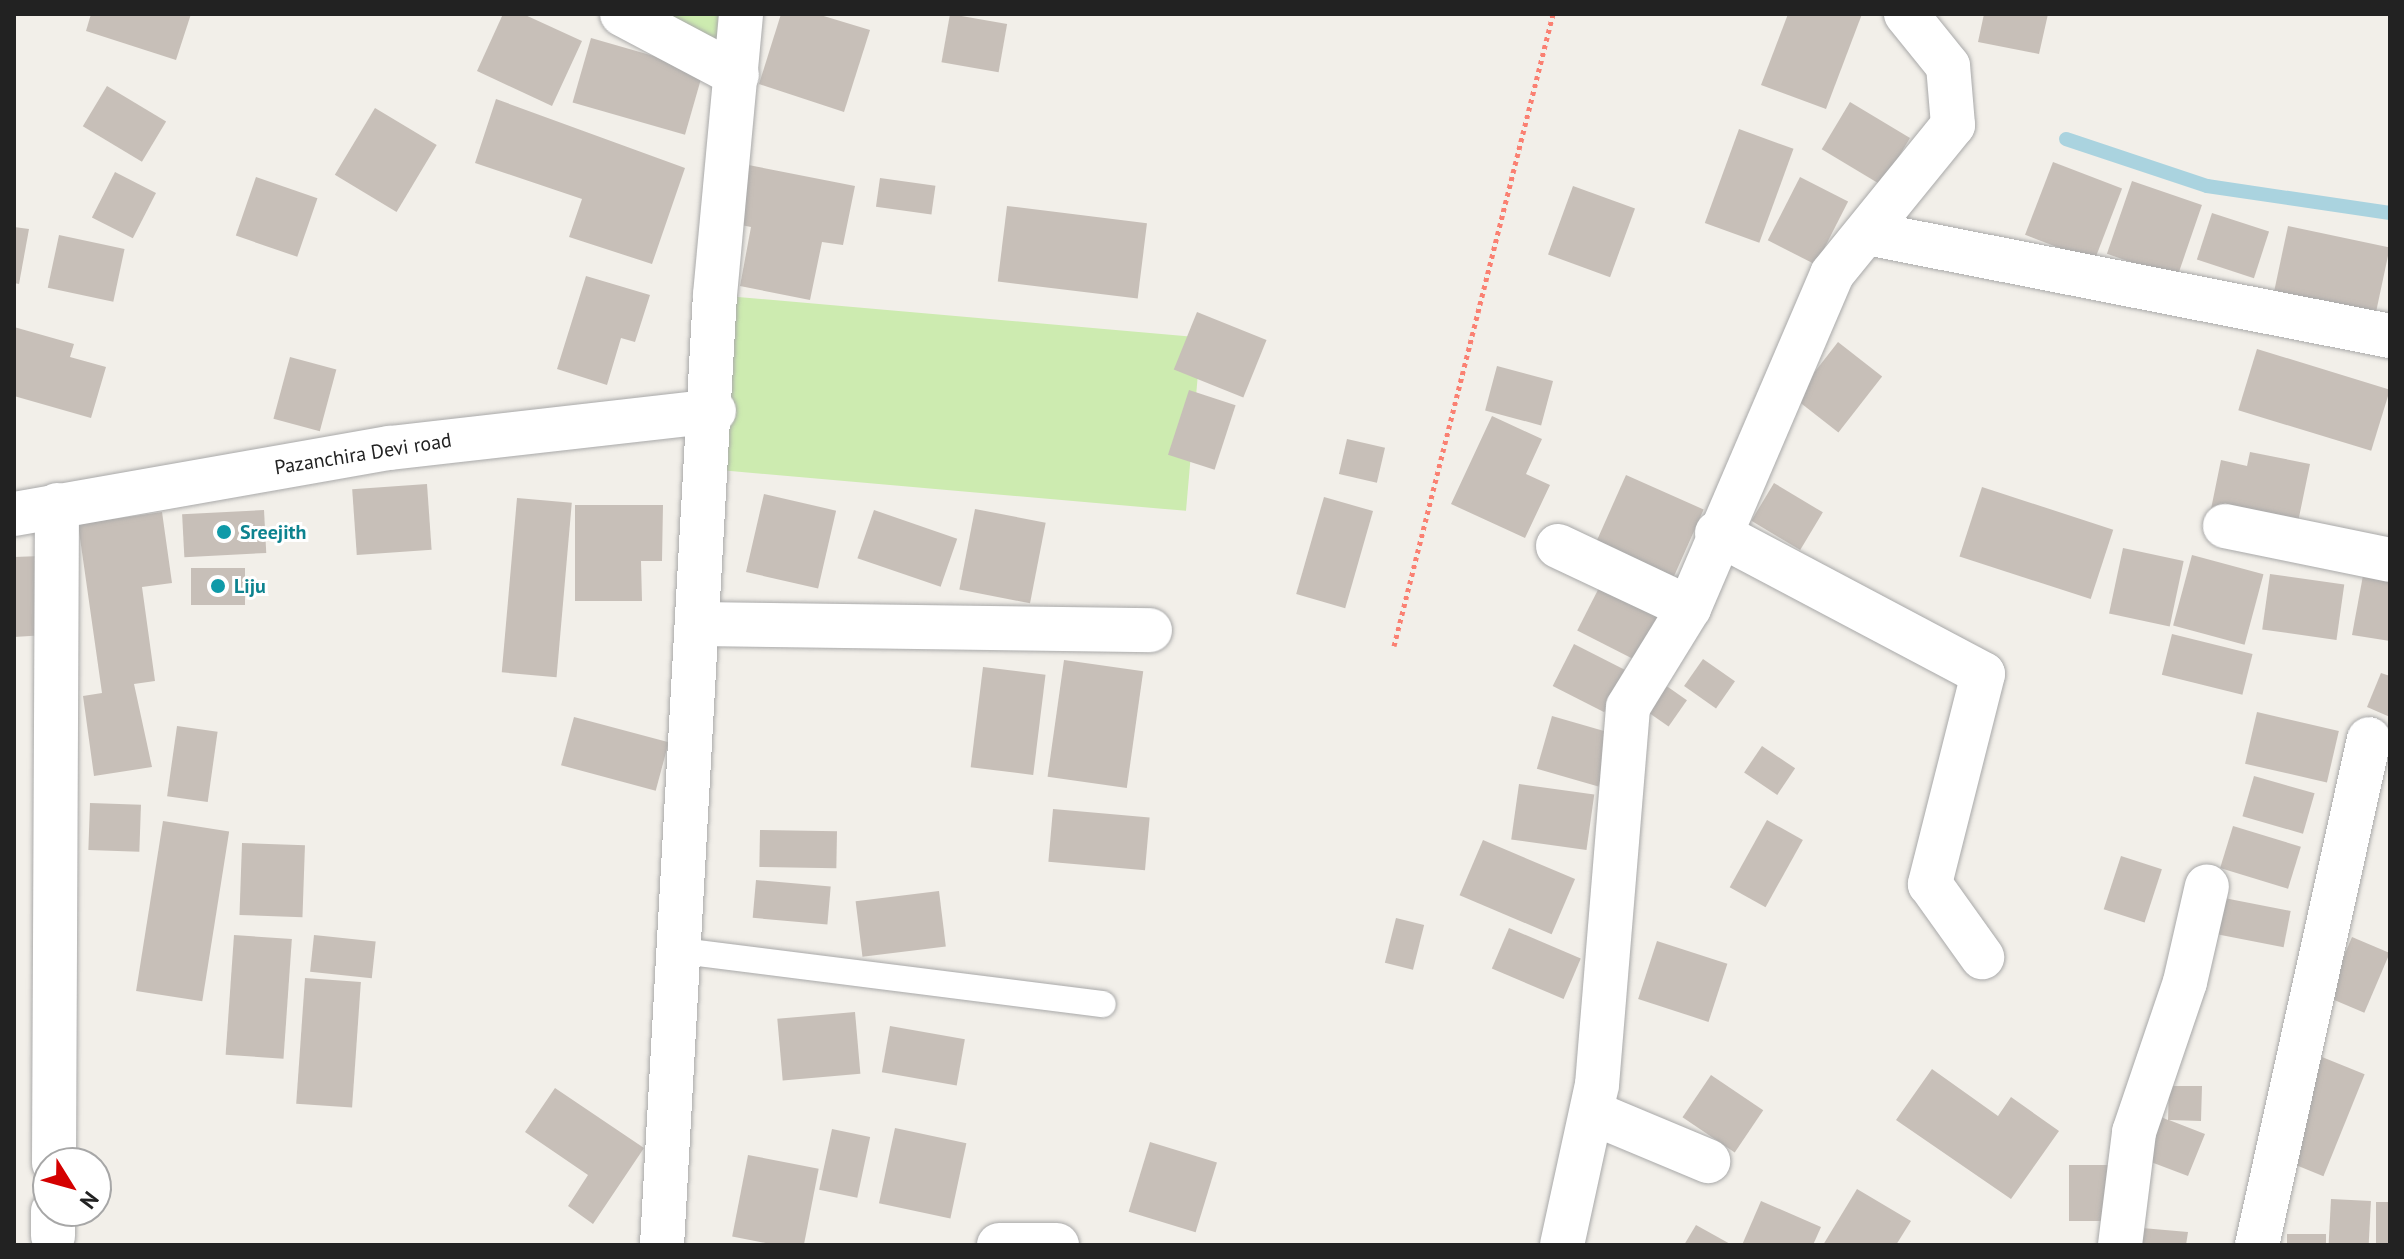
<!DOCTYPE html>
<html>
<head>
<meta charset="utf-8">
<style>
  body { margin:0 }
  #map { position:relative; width:2404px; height:1259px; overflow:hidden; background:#f2efe9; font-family:"PT Sans",sans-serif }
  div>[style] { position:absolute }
  .grass>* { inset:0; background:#cdebb0; transform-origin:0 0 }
  .stream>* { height:14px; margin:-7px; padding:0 7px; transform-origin:7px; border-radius:7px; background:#aad3df }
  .building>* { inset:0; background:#c7bfb8; transform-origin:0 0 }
  .path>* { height:5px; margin-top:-2.5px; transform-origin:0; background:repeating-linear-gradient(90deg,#fa8072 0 4px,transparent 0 8px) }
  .roads { filter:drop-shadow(0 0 2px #a9a9a9) drop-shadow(0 0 2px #a9a9a9) }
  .lane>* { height:26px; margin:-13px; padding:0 13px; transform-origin:13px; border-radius:13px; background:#fff }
  .street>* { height:44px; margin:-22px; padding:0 22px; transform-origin:22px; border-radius:22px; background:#fff }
  .dots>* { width:22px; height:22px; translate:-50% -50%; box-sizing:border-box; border:4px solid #fff; border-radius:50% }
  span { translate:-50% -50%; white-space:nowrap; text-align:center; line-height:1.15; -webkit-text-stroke:6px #fff; paint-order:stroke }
  .street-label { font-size:20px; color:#222 }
  .culture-label { font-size:20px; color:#0d838f; font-weight:700 }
  .left { translate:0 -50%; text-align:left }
  .frame { position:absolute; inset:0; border:16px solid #222; pointer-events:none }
  .north { position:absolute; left:32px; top:1147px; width:80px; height:80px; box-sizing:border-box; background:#fff; border:2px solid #a7a7a7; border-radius:50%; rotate:127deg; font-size:22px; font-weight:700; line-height:32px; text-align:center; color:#222 }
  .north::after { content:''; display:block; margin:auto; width:28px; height:36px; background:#d40000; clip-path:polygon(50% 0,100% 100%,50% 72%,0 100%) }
</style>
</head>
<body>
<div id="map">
  <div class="grass">
    <i style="clip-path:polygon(651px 14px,718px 14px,717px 44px)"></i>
    <i style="left:715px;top:295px;width:488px;height:174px;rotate:5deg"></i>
  </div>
  <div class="stream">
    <i style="left:2066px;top:139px;width:149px;rotate:18.4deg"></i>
    <i style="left:2207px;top:186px;width:185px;rotate:8.4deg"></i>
  </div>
  <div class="building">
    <i style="clip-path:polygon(91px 14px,191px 14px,176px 60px,86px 31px)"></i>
    <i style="clip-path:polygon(503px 14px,523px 14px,582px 41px,552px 106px,477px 71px)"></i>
    <i style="clip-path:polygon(781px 14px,817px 14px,870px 30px,844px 112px,759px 84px)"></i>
    <i style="left:950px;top:14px;width:58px;height:49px;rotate:10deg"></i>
    <i style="clip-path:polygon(1788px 14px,1862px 14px,1826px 109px,1761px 85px)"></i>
    <i style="clip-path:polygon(1984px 14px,2048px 14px,2039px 54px,1978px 42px)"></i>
    <i style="left:591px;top:38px;width:117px;height:67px;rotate:16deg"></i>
    <i style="left:107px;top:86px;width:69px;height:47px;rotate:31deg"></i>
    <i style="clip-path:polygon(496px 99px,685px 168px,652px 264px,569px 237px,582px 199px,475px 163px)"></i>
    <i style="left:1850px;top:102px;width:70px;height:55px;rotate:31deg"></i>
    <i style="left:375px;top:108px;width:72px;height:78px;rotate:31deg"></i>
    <i style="left:1739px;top:129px;width:58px;height:100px;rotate:20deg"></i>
    <i style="left:2053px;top:162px;width:74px;height:78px;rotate:21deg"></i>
    <i style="clip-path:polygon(738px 163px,855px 186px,843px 245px,822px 242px,810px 300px,740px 286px,751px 227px,726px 222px)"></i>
    <i style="left:115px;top:172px;width:46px;height:51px;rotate:27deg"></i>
    <i style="left:256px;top:177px;width:65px;height:62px;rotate:19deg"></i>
    <i style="left:1800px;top:177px;width:54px;height:71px;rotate:27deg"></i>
    <i style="left:880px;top:178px;width:56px;height:29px;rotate:8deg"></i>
    <i style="left:2132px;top:181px;width:74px;height:77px;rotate:19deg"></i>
    <i style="left:1573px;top:186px;width:66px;height:73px;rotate:20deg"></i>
    <i style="left:1007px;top:206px;width:141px;height:76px;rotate:7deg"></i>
    <i style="left:2212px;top:213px;width:60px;height:49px;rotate:18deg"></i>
    <i style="left:2288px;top:226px;width:104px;height:74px;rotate:12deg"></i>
    <i style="clip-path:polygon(14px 227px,29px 229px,19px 284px,14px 283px)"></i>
    <i style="left:59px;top:235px;width:67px;height:54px;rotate:12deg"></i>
    <i style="clip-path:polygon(586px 276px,650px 295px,635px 342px,621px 338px,607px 385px,557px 369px)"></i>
    <i style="left:1197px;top:312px;width:75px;height:62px;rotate:22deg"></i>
    <i style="clip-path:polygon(14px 327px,74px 344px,70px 357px,106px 367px,91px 418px,14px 396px)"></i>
    <i style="left:1838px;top:342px;width:56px;height:71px;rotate:38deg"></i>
    <i style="left:2257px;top:349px;width:139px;height:64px;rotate:17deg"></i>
    <i style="left:290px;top:357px;width:48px;height:64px;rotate:15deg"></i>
    <i style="left:1497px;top:366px;width:58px;height:46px;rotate:15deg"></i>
    <i style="left:1189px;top:390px;width:49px;height:68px;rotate:18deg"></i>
    <i style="clip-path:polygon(1492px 416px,1542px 439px,1526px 474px,1550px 485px,1525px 538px,1451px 504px)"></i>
    <i style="left:1347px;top:439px;width:39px;height:36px;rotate:13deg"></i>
    <i style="clip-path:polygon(2250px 452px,2310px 464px,2297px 527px,2211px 509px,2221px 460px,2247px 466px)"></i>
    <i style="left:1626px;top:475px;width:85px;height:88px;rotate:24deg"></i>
    <i style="left:1774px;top:483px;width:57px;height:44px;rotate:31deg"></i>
    <i style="left:427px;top:484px;width:66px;height:75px;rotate:86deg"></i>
    <i style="left:1982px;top:487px;width:138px;height:73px;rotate:18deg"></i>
    <i style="left:764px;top:494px;width:74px;height:80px;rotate:13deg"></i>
    <i style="left:1324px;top:497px;width:51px;height:101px;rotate:16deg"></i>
    <i style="left:517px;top:498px;width:55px;height:175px;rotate:5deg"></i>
    <i style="clip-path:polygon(575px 505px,663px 505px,662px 561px,641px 561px,642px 601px,575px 601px)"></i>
    <i style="left:975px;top:509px;width:72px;height:82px;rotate:11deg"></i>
    <i style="left:264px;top:510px;width:43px;height:82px;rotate:87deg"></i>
    <i style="left:874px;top:510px;width:88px;height:51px;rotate:19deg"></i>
    <i style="clip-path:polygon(162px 512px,172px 583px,142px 587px,155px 681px,134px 684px,152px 767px,94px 776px,83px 696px,102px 693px,78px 524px)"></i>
    <i style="left:2123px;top:548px;width:62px;height:67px;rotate:12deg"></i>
    <i style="left:2192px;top:555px;width:74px;height:73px;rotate:15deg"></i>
    <i style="clip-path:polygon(41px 556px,46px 635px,14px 637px,14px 557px)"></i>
    <i style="left:191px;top:568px;width:54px;height:37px"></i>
    <i style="clip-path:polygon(2364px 570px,2390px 574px,2390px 641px,2352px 635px)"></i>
    <i style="left:2270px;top:574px;width:75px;height:56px;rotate:8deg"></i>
    <i style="left:1604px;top:578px;width:70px;height:59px;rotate:27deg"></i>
    <i style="left:2172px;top:634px;width:83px;height:42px;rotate:14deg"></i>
    <i style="left:1574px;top:644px;width:58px;height:47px;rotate:27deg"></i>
    <i style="left:1703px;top:659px;width:39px;height:33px;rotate:35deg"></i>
    <i style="left:1064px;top:660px;width:80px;height:118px;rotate:8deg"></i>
    <i style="left:983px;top:667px;width:63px;height:101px;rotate:7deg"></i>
    <i style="clip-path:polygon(2381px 673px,2390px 676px,2390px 717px,2367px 707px)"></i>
    <i style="left:1655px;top:678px;width:39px;height:32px;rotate:35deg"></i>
    <i style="left:2257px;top:712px;width:84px;height:53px;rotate:13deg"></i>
    <i style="left:1552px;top:716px;width:64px;height:55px;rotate:16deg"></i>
    <i style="left:574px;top:717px;width:98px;height:50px;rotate:15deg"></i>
    <i style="left:177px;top:726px;width:41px;height:71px;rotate:8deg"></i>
    <i style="left:1762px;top:746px;width:40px;height:32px;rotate:34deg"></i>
    <i style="left:2254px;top:776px;width:63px;height:42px;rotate:16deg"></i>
    <i style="left:1519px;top:784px;width:76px;height:56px;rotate:8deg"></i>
    <i style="left:90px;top:803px;width:51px;height:47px;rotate:2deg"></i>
    <i style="left:1053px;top:809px;width:97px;height:53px;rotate:5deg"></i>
    <i style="left:1767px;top:820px;width:41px;height:77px;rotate:29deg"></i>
    <i style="left:163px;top:821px;width:67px;height:172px;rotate:9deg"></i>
    <i style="left:2233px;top:826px;width:71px;height:44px;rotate:17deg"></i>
    <i style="left:760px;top:830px;width:77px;height:37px;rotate:1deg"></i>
    <i style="left:1483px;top:840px;width:100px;height:60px;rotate:23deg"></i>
    <i style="left:242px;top:843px;width:63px;height:72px;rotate:2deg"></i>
    <i style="left:2121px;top:856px;width:43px;height:56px;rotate:18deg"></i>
    <i style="left:756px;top:880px;width:75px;height:38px;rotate:5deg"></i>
    <i style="left:939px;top:891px;width:56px;height:84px;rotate:83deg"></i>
    <i style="left:2219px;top:897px;width:73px;height:37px;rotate:11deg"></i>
    <i style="left:1396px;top:918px;width:29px;height:46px;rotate:14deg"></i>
    <i style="left:1509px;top:928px;width:78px;height:44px;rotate:23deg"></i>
    <i style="left:234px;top:935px;width:58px;height:120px;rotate:4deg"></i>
    <i style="left:314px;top:935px;width:62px;height:37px;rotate:6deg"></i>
    <i style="left:2352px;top:937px;width:41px;height:65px;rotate:23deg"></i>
    <i style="left:1657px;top:941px;width:74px;height:61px;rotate:18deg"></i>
    <i style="left:305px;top:978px;width:56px;height:126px;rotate:4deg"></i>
    <i style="left:855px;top:1012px;width:62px;height:78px;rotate:85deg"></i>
    <i style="left:890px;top:1026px;width:76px;height:47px;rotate:10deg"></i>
    <i style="left:2322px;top:1057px;width:46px;height:110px;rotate:22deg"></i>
    <i style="clip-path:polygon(1932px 1069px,1998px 1116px,2011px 1097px,2059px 1131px,2011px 1199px,1896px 1120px)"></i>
    <i style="left:1711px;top:1075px;width:63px;height:51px;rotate:34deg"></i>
    <i style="clip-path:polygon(2169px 1086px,2202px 1086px,2201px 1121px,2169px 1120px,2205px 1134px,2188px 1176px,2135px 1156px,2152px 1113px,2168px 1120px)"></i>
    <i style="clip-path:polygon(555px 1088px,644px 1148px,593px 1224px,568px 1206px,588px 1175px,525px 1132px)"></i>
    <i style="left:895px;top:1128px;width:73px;height:77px;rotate:12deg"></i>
    <i style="left:832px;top:1129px;width:39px;height:62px;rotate:12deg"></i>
    <i style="left:1150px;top:1142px;width:70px;height:73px;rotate:17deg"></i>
    <i style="left:748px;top:1155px;width:72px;height:83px;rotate:11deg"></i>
    <i style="left:2069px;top:1165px;width:41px;height:56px"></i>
    <i style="clip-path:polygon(1857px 1189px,1911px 1221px,1896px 1245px,1823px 1245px)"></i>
    <i style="left:2331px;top:1199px;width:40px;height:46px;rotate:3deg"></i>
    <i style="clip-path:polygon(1761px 1201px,1821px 1227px,1813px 1245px,1742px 1245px)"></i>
    <i style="left:2376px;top:1202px;width:14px;height:43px"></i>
    <i style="clip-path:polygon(1696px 1225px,1732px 1245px,1684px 1245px)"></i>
    <i style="clip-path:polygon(2142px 1228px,2188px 1232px,2186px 1245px,2141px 1245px)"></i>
    <i style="left:2326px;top:1234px;width:11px;height:39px;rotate:90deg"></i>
  </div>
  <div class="path">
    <i style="left:1394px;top:646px;width:652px;rotate:-75.88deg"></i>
  </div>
  <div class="roads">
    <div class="lane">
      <i style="left:682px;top:951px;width:424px;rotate:7.2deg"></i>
    </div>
    <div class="street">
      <i style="left:622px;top:14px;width:130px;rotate:27.9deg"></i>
      <i style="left:1867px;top:233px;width:533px;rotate:11.14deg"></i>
      <i style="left:14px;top:514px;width:382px;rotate:-10deg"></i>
      <i style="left:390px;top:448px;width:326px;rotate:-6.5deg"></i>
      <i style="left:2225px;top:526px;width:168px;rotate:11.6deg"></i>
      <i style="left:1717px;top:533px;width:301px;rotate:27.9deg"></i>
      <i style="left:1983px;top:674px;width:217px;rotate:104.2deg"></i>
      <i style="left:1930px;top:884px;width:90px;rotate:54.5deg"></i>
      <i style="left:1558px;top:546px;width:145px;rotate:25.3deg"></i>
      <i style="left:702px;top:624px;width:448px;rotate:0.8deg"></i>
      <i style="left:1593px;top:1113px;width:125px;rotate:22.7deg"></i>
      <i style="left:54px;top:1163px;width:658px;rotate:-89.74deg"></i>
      <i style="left:53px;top:1236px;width:25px;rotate:-90deg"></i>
      <i style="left:662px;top:1245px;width:951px;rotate:-86.81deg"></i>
      <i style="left:715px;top:295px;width:282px;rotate:-84.7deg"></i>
      <i style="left:999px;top:1245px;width:58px"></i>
      <i style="left:1562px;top:1245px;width:164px;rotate:-77.7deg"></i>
      <i style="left:1597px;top:1085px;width:379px;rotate:-85.3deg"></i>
      <i style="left:1628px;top:707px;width:116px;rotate:-58.4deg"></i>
      <i style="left:1689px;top:608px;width:363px;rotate:-66.8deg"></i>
      <i style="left:1832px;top:274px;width:192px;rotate:-50.9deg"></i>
      <i style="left:1953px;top:125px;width:59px;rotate:-94.8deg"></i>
      <i style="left:1948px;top:66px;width:67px;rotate:-128.9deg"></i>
      <i style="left:2120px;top:1245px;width:114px;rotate:-82.9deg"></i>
      <i style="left:2134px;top:1132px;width:158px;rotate:-71.2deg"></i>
      <i style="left:2185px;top:982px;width:98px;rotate:-77.1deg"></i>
      <i style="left:2257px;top:1245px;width:518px;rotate:-77.52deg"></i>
    </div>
  </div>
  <div class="dots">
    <i style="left:224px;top:532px;background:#0f9aa8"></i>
    <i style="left:218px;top:586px;background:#0f9aa8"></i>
  </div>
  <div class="street-label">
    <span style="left:363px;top:454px;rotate:-9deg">Pazanchira Devi road</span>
  </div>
  <div class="culture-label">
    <span class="left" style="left:240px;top:532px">Sreejith</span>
    <span class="left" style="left:234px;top:586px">Liju</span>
  </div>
  <div class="frame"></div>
  <div class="north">N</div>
</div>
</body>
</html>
